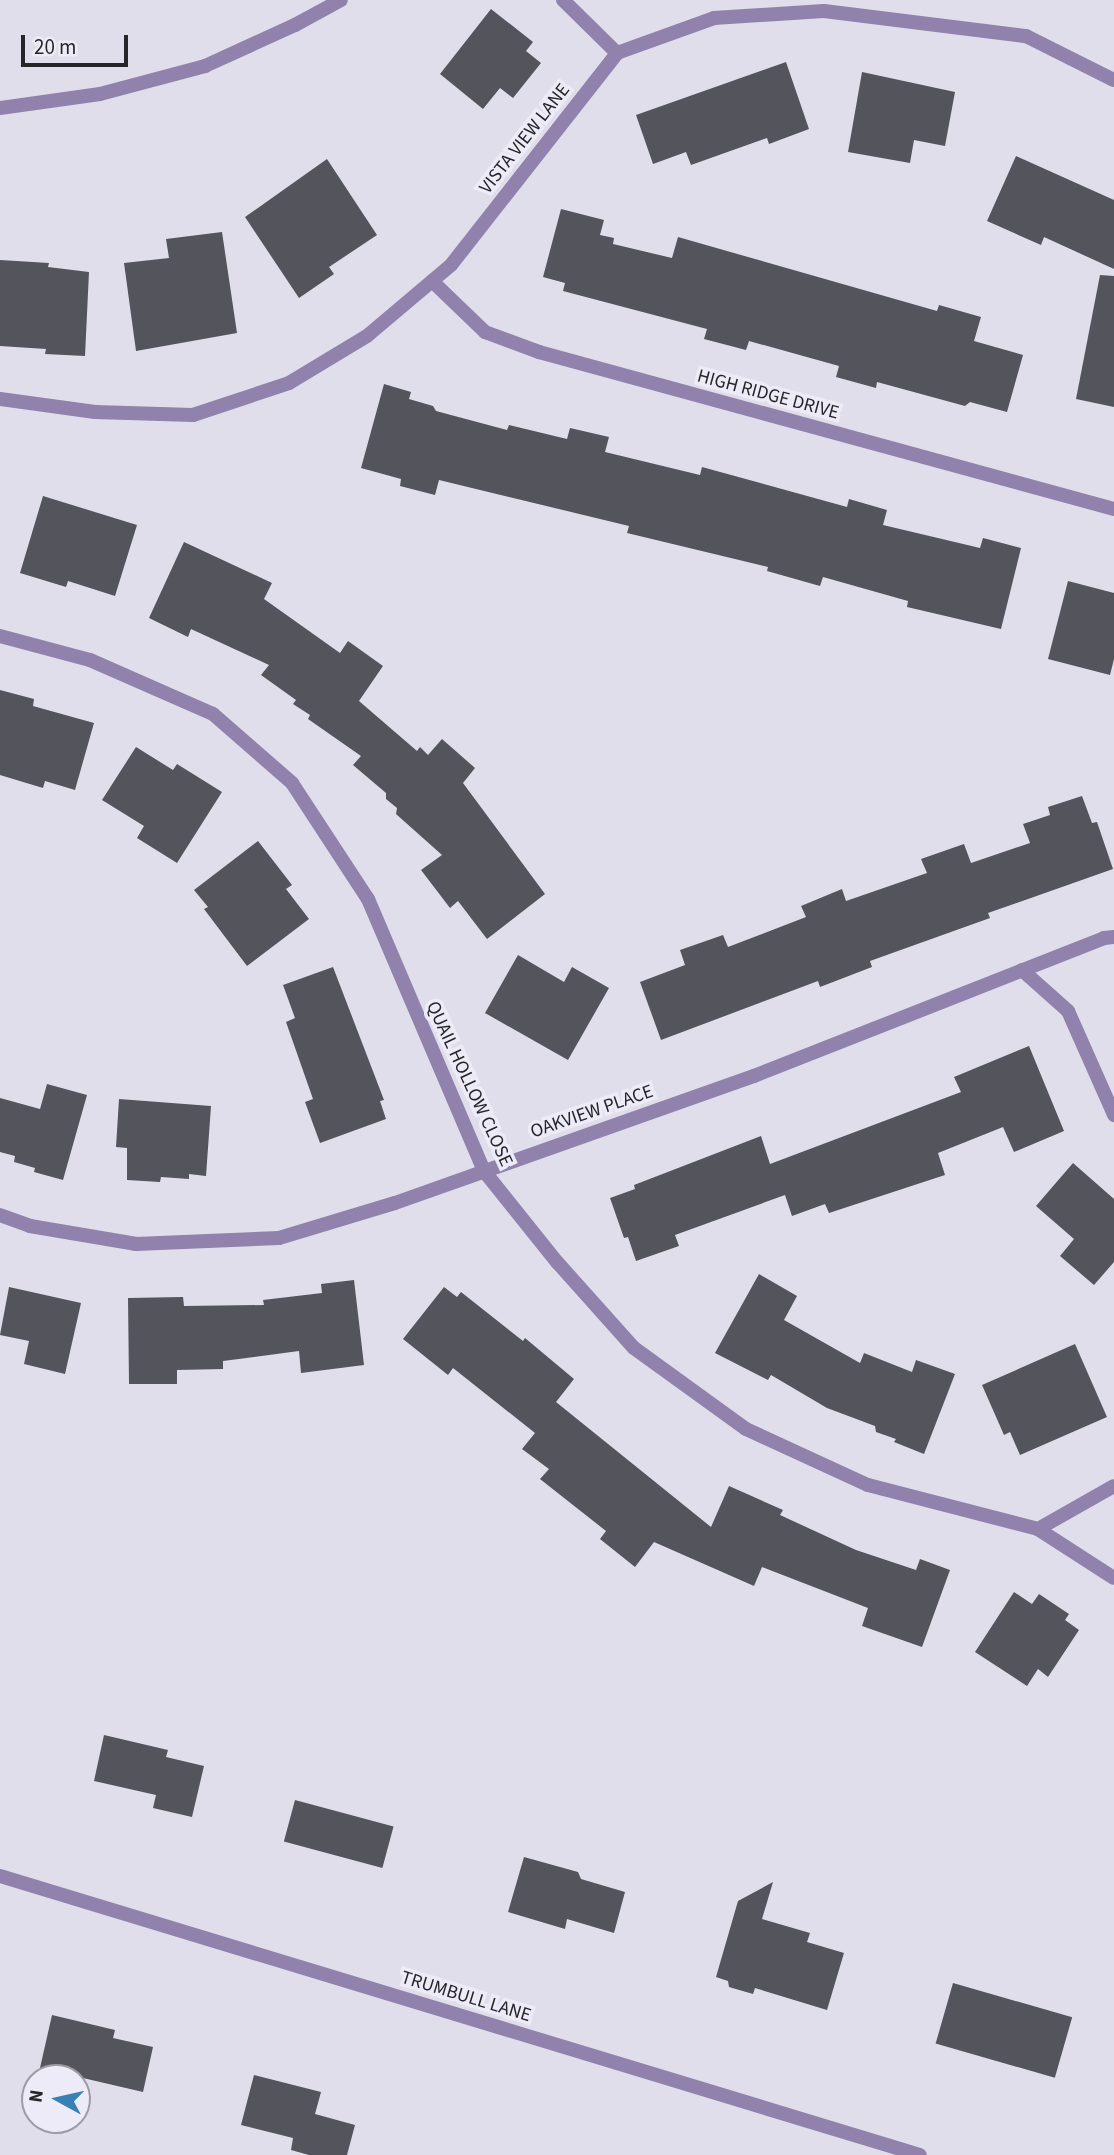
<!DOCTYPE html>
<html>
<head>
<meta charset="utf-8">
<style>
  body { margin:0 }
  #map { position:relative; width:1114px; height:2155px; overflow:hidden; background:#dfdeea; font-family:"Source Sans 3",sans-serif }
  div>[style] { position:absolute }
  .building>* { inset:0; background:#54545d; transform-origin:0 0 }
  .street>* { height:14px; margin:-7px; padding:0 7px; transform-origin:7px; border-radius:7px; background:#9081ad }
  span { translate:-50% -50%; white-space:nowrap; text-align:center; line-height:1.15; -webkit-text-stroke:7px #ecebf7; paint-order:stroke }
  .street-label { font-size:19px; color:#26262a }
  .north { position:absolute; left:21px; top:2064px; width:70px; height:70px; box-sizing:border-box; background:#ecebf7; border:2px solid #9d9ca5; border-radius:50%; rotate:278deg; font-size:19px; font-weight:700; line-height:28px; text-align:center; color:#26262a }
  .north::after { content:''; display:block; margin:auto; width:24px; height:32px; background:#3981b5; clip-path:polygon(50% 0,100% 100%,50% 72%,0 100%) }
  .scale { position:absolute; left:21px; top:35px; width:107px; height:32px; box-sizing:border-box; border:4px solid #26262a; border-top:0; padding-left:9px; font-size:21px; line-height:24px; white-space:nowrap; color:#26262a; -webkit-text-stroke:5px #ecebf7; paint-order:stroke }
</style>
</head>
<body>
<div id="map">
  <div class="building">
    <i style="clip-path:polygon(491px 9px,533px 42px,526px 51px,541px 63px,513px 98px,500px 88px,483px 109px,440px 74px)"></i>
    <i style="clip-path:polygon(786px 62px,809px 129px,769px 144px,767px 138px,691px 165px,686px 152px,653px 164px,636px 115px)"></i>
    <i style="clip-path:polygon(862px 72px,955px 92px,945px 146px,914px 140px,910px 163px,848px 152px)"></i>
    <i style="clip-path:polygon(1016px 156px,1114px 200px,1114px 269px,1044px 237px,1041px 245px,987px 221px)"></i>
    <i style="clip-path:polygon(327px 159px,377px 235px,329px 267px,334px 274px,299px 298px,245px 217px)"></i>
    <i style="clip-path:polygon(561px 209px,604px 220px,600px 235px,614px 238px,613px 244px,672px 258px,678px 237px,937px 311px,939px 305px,981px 317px,974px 341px,1023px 355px,1007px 412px,970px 402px,965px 406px,877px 382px,876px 388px,836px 377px,839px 366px,749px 341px,746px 350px,704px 339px,707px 329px,563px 291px,565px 283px,543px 277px)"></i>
    <i style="clip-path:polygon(222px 232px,237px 333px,136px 351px,124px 263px,169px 258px,166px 239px)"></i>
    <i style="clip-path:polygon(0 260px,49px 263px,48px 267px,89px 272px,85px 356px,45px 354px,46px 349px,0 346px)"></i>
    <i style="clip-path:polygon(1100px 275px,1114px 276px,1114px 407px,1076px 399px)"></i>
    <i style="clip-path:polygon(384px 384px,411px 392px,409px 399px,433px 406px,436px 411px,507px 430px,509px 425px,567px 439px,570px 428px,609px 437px,605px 452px,700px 475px,702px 467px,847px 507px,849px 499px,887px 510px,883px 525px,980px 548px,983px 538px,1021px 548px,1001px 629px,907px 607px,908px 601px,823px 577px,820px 586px,767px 571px,768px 567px,627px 533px,629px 526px,439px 480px,435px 495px,400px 486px,401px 479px,361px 468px)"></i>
    <i style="clip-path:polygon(43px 496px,137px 525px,115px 596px,68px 581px,66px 587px,20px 573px)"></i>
    <i style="clip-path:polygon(184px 542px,272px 583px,264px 599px,340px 653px,348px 641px,383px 666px,359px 701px,417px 751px,420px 747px,428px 755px,442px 739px,475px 768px,463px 783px,545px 894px,487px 939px,458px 901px,450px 908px,421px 870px,442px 855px,396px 814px,397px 808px,386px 799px,386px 793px,353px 765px,361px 756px,308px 719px,310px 715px,293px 704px,296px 700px,261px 675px,269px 665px,191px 629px,188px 637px,149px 618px)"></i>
    <i style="clip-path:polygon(1068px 581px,1114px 593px,1114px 659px,1110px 675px,1048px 659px)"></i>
    <i style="clip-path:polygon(0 690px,34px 699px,33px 706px,94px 723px,75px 790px,45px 781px,43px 788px,0 775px)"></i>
    <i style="clip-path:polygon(136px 747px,173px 770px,177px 764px,222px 792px,177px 863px,137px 838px,144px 826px,102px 800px)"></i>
    <i style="clip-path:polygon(1082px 796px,1092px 823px,1097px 822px,1113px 869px,988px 913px,990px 918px,870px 961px,872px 967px,820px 987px,818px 981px,661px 1040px,640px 982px,685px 965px,680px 950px,723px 935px,728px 947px,806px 917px,801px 906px,842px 889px,846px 901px,927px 873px,921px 859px,964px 844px,971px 863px,1030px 843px,1023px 824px,1050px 815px,1048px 807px)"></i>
    <i style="clip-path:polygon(258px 841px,292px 885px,286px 889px,309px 919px,247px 966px,204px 909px,208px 907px,194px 890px)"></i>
    <i style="clip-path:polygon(518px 955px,564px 982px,572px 967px,609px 988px,568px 1060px,485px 1013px)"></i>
    <i style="clip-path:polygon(333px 967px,384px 1100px,380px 1101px,386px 1119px,320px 1143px,305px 1102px,313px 1099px,286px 1022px,295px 1018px,283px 985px)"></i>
    <i style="clip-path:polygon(1029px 1046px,1064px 1131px,1014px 1152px,1003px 1127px,938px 1153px,945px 1175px,829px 1213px,825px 1204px,792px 1216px,785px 1195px,675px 1235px,679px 1246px,636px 1261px,628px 1237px,624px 1238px,610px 1198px,635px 1189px,634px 1185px,761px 1136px,770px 1164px,961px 1092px,954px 1077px)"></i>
    <i style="clip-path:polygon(47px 1084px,87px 1095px,63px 1180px,34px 1172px,35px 1168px,14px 1162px,15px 1156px,0 1152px,0 1098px,40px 1109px)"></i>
    <i style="clip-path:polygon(119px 1099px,211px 1106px,206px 1176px,189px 1174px,189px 1179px,161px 1177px,160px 1182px,127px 1180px,127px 1148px,116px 1147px)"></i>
    <i style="clip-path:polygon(1073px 1163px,1114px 1199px,1114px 1262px,1094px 1285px,1060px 1256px,1074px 1239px,1036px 1206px)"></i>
    <i style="clip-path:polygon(759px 1274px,797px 1296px,784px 1320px,860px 1363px,864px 1353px,912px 1372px,916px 1360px,955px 1374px,924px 1454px,894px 1442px,896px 1439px,876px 1432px,875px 1426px,827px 1408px,771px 1375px,768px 1380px,715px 1353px)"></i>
    <i style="clip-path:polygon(354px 1280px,364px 1365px,301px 1373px,299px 1351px,223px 1361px,223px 1369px,177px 1370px,177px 1384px,129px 1384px,128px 1298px,183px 1297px,184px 1306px,264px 1305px,263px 1300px,322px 1293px,321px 1284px)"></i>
    <i style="clip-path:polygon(9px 1287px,81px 1303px,65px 1374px,24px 1364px,29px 1341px,0 1335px)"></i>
    <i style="clip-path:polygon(444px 1287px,457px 1297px,461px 1292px,523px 1341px,525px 1338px,574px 1379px,556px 1402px,711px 1527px,729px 1486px,783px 1510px,780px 1515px,856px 1550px,916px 1570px,920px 1559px,950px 1570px,922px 1647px,862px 1626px,868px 1608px,762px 1567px,754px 1586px,654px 1542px,635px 1567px,600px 1539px,606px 1531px,540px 1479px,549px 1469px,522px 1449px,535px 1433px,453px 1368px,448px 1375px,403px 1339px)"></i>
    <i style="clip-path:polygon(1075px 1344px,1107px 1417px,1020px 1455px,1010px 1432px,1004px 1435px,982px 1385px)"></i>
    <i style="clip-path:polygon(1014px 1592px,1032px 1604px,1039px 1594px,1069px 1614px,1065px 1620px,1079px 1630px,1048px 1677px,1038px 1669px,1027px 1686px,975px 1652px)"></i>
    <i style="clip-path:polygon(104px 1735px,168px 1750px,166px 1757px,204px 1766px,192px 1817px,153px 1808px,156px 1795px,94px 1781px)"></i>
    <i style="left:295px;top:1800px;width:102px;height:43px;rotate:15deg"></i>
    <i style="clip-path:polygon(524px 1857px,578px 1872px,581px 1879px,625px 1892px,614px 1933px,567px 1919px,565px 1929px,508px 1912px)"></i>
    <i style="clip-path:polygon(773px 1882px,762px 1919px,810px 1933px,807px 1942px,844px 1953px,827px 2010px,755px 1988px,753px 1994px,729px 1987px,728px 1981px,716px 1977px,738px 1901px)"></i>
    <i style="left:953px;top:1983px;width:124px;height:63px;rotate:16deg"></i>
    <i style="clip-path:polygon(52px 2015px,115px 2030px,113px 2038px,153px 2047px,143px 2092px,40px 2068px)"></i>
    <i style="clip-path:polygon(254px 2075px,321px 2092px,315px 2114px,355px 2125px,347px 2155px,309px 2155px,291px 2150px,293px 2138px,241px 2125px)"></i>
  </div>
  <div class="street">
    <i style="left:563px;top:0;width:76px;rotate:44.5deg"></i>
    <i style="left:0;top:108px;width:101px;rotate:-8deg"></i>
    <i style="left:100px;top:94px;width:109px;rotate:-14.9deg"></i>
    <i style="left:205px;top:66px;width:99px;rotate:-24.5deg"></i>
    <i style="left:295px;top:25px;width:52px;rotate:-28.5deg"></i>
    <i style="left:432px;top:281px;width:74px;rotate:43.9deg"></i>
    <i style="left:485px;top:332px;width:58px;rotate:20.3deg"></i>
    <i style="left:539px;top:352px;width:596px;rotate:15.27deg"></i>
    <i style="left:0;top:399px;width:96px;rotate:7.8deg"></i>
    <i style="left:95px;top:412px;width:98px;rotate:1.8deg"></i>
    <i style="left:193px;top:415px;width:101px;rotate:-18.4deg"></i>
    <i style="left:289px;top:383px;width:91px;rotate:-31.1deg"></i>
    <i style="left:367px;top:336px;width:110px;rotate:-40.2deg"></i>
    <i style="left:451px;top:265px;width:269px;rotate:-51.9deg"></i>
    <i style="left:617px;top:53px;width:103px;rotate:-19.8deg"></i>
    <i style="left:714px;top:18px;width:110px;rotate:-3.6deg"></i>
    <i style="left:824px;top:11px;width:204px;rotate:7.1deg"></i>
    <i style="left:1026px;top:36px;width:98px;rotate:26.6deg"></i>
    <i style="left:0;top:636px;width:93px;rotate:14.9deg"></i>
    <i style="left:90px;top:660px;width:134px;rotate:23.7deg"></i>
    <i style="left:213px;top:714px;width:105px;rotate:41.1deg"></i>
    <i style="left:292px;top:783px;width:139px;rotate:56.8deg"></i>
    <i style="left:368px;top:899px;width:296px;rotate:66.9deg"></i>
    <i style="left:484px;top:1171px;width:117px;rotate:51.3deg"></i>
    <i style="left:557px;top:1262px;width:115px;rotate:48.2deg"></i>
    <i style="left:634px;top:1348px;width:138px;rotate:35.9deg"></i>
    <i style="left:746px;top:1429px;width:134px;rotate:24.7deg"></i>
    <i style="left:868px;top:1485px;width:176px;rotate:14.5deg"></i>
    <i style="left:1038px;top:1529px;width:90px;rotate:32.8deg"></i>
    <i style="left:1022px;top:970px;width:62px;rotate:41.7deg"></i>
    <i style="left:1068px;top:1011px;width:114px;rotate:66.1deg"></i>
    <i style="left:0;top:1215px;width:32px;rotate:20deg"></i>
    <i style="left:30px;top:1226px;width:108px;rotate:9.6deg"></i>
    <i style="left:136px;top:1244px;width:143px;rotate:-2.4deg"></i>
    <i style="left:279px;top:1238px;width:121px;rotate:-16.8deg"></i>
    <i style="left:395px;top:1203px;width:381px;rotate:-19.5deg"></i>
    <i style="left:754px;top:1076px;width:376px;rotate:-21.5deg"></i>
    <i style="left:1104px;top:938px;width:10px;rotate:-6deg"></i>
    <i style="left:1038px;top:1529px;width:87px;rotate:-29.5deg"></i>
    <i style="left:0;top:1876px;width:961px;rotate:16.87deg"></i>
  </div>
  <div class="street-label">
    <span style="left:525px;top:139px;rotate:-52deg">VISTA VIEW LANE</span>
    <span style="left:768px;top:395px;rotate:15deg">HIGH RIDGE DRIVE</span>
    <span style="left:469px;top:1084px;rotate:65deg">QUAIL HOLLOW CLOSE</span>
    <span style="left:592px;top:1112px;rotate:-19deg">OAKVIEW PLACE</span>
    <span style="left:466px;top:1997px;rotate:17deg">TRUMBULL LANE</span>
  </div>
  <div class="north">N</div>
  <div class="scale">20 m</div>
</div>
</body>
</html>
